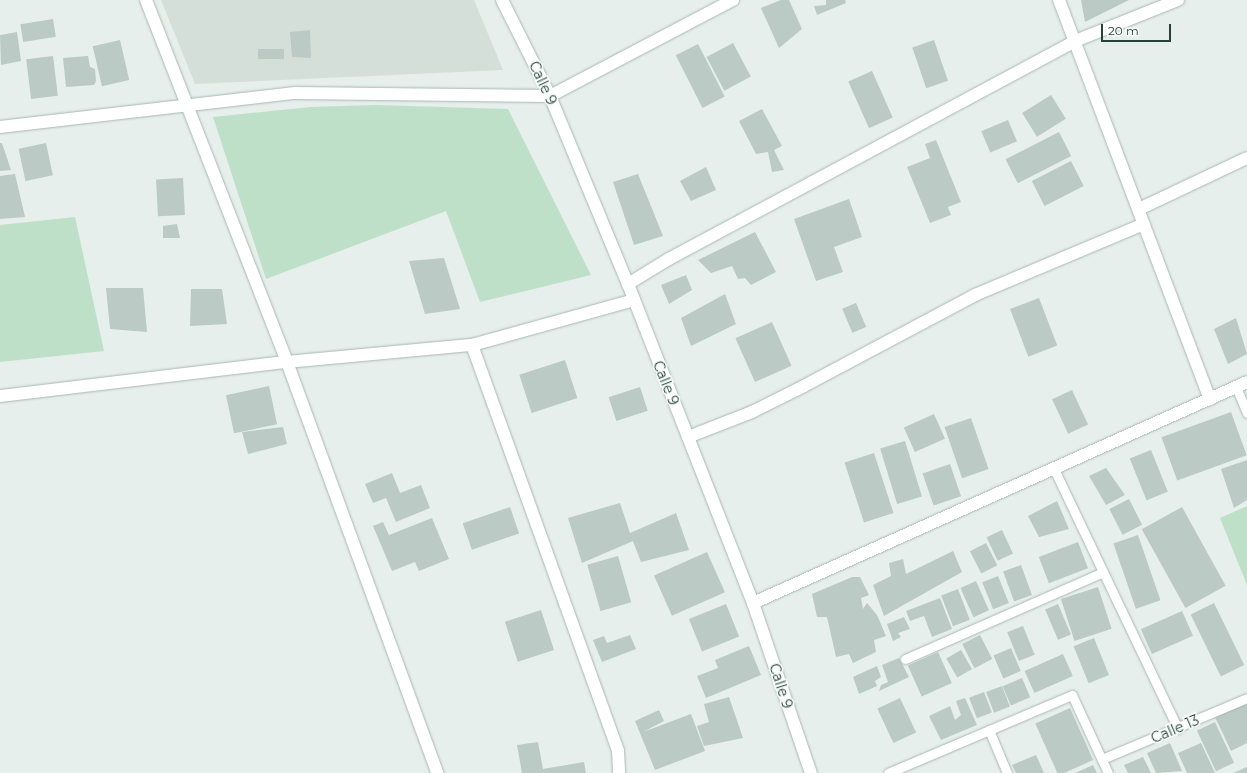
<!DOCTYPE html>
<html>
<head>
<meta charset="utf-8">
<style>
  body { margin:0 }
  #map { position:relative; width:1247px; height:773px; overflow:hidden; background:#e6efeb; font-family:Montserrat,sans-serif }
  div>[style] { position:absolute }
  .built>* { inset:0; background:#d4dfda }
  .green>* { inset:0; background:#bfe0c8 }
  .building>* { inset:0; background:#bbcac4; transform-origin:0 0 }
  .roads { filter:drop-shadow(0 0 1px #a8b8b2) drop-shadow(0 0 1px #a8b8b2) }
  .service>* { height:9px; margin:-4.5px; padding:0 4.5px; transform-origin:4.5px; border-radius:4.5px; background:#fff }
  .minor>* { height:12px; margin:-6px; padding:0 6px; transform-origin:6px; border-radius:6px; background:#fff }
  .tertiary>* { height:12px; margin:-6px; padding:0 6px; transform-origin:6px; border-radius:6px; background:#fff }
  span { translate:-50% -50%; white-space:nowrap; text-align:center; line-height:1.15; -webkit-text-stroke:3.5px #f7fbf9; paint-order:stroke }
  .street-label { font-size:14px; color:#24423a }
  .scale { position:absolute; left:1101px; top:24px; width:70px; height:18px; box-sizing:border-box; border:2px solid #24423a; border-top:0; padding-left:5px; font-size:12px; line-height:14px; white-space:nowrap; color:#24423a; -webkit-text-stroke:3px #f7fbf9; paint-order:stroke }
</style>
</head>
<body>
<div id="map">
  <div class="built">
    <i style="clip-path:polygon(161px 0,474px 0,503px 70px,195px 84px)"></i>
  </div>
  <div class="green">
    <i style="clip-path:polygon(376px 105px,508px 109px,591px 275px,480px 302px,446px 211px,266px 279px,213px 117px,311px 107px)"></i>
    <i style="clip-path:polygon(75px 217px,104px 351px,0 362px,0 225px)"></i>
    <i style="clip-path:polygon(1247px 506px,1247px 585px,1220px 518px)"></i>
  </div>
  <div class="building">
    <i style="clip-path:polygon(781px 0,789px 0,802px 29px,779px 48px,761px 8px)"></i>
    <i style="clip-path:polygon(826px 0,845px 0,846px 3px,817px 15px,814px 6px,826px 5px)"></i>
    <i style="clip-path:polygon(1081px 0,1129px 0,1085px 22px)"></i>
    <i style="left:53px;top:19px;width:18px;height:33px;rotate:81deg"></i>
    <i style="clip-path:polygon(310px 30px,311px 58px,292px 57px,290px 32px)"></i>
    <i style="clip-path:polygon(17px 32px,21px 61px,1px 65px,0 35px)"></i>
    <i style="left:120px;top:40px;width:41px;height:28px;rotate:77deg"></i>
    <i style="left:934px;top:40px;width:43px;height:23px;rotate:71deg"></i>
    <i style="left:733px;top:43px;width:38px;height:30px;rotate:62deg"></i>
    <i style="left:698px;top:44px;width:59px;height:25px;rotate:63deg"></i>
    <i style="left:284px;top:49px;width:10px;height:26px;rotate:90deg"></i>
    <i style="left:53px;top:56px;width:40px;height:27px;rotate:83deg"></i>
    <i style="clip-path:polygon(88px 56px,90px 67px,95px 69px,96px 81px,94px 85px,66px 87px,63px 58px)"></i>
    <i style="left:872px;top:71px;width:51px;height:26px;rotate:66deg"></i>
    <i style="left:1051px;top:95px;width:28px;height:34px;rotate:58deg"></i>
    <i style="clip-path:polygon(762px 109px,782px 146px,774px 150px,784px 170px,772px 172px,768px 152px,756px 154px,739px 121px)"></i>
    <i style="left:1008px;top:120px;width:23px;height:29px;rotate:67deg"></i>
    <i style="left:1059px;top:132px;width:27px;height:60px;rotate:63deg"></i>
    <i style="clip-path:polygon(936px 140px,961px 202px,948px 207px,951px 215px,930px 223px,907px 167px,930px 158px,925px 144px)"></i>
    <i style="clip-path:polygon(0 143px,2px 143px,11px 170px,0 171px)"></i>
    <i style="left:46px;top:143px;width:33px;height:28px;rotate:78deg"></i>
    <i style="left:1071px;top:161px;width:28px;height:44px;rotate:63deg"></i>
    <i style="clip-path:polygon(706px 167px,716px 190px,691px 201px,680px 181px)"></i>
    <i style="clip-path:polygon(15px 174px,25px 217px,0 219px,0 176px)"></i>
    <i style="clip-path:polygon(638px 174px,663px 236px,634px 245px,613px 182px)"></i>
    <i style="left:183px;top:178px;width:37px;height:27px;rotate:87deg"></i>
    <i style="clip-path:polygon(849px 199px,862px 237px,834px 247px,843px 272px,816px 281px,794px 219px)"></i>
    <i style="clip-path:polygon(177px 224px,180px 238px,163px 238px,163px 226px)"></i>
    <i style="clip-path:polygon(755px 232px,776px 272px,751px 285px,745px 278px,738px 279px,732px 266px,711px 273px,698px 260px)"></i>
    <i style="clip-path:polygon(444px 258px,460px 309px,425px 314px,409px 261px)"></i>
    <i style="clip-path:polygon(686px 275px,692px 290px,669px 304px,661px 285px)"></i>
    <i style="clip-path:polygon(106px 288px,143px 288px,147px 332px,110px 329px)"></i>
    <i style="clip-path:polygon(191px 289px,222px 289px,227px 324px,190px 326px)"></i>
    <i style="clip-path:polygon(725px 294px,736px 324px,691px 346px,681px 318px)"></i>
    <i style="left:1039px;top:298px;width:51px;height:31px;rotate:69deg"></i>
    <i style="left:856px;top:303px;width:26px;height:15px;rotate:67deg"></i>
    <i style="clip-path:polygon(1236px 318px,1247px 354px,1228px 364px,1214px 329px)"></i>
    <i style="left:772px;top:322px;width:48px;height:40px;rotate:66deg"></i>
    <i style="left:565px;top:360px;width:40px;height:48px;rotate:72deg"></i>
    <i style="left:269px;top:386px;width:39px;height:44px;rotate:78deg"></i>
    <i style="left:640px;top:387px;width:25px;height:33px;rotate:72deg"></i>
    <i style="left:1072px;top:390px;width:38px;height:22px;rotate:65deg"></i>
    <i style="left:1231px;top:412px;width:46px;height:74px;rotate:70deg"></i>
    <i style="left:934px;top:414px;width:27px;height:33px;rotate:66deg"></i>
    <i style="left:971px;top:418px;width:54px;height:28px;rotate:71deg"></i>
    <i style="clip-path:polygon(283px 427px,287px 444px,248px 454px,242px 432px)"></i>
    <i style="left:905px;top:441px;width:58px;height:26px;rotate:73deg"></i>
    <i style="left:1151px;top:450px;width:45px;height:23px;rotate:68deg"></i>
    <i style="left:874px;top:453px;width:63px;height:31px;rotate:72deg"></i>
    <i style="clip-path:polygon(1247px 460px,1247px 500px,1234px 508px,1221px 469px)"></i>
    <i style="left:950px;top:464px;width:34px;height:29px;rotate:71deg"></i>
    <i style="clip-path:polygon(1106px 468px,1125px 495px,1106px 505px,1089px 476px)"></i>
    <i style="clip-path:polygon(392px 473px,400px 493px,421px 485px,430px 508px,396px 522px,386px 498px,373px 503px,365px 484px)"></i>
    <i style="left:1129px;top:499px;width:29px;height:22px;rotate:63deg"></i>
    <i style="clip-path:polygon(1057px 501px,1069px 529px,1039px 537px,1028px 516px)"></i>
    <i style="clip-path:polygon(620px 503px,630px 533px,676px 513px,689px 550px,641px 562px,633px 541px,582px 563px,568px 518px)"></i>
    <i style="left:510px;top:507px;width:28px;height:50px;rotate:71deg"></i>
    <i style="left:1182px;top:507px;width:90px;height:46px;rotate:61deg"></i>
    <i style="clip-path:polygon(432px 518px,449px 559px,419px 571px,415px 562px,392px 571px,373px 526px,383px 522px,389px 535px)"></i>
    <i style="left:1002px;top:530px;width:26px;height:17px;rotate:65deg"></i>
    <i style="left:1138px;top:535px;width:69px;height:26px;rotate:71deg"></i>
    <i style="left:1078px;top:542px;width:28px;height:42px;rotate:69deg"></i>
    <i style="left:986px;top:543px;width:25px;height:18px;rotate:63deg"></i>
    <i style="clip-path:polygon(953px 551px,962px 572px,884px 616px,873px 585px,891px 576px,889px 563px,903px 559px,906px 574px)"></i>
    <i style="left:707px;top:552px;width:44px;height:58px;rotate:66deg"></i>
    <i style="left:618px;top:556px;width:48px;height:32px;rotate:74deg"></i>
    <i style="left:1021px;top:565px;width:32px;height:19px;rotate:70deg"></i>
    <i style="left:998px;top:576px;width:29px;height:17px;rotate:68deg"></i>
    <i style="clip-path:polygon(852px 577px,860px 577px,869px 595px,861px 598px,863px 609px,867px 603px,877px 615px,886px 636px,874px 640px,876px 652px,853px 663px,849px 654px,836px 657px,827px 617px,817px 617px,812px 594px)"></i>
    <i style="left:976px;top:581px;width:32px;height:17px;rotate:66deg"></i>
    <i style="left:1098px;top:587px;width:44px;height:39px;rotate:72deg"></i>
    <i style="left:958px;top:589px;width:33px;height:18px;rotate:69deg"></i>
    <i style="clip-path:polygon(940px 598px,952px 629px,932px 637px,924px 616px,910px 621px,906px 611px)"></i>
    <i style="left:1214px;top:603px;width:69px;height:26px;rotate:64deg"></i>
    <i style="left:726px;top:604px;width:35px;height:40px;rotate:68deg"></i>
    <i style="left:1058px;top:604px;width:33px;height:14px;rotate:67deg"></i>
    <i style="left:541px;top:610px;width:42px;height:38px;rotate:72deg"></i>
    <i style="left:1182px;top:611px;width:27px;height:45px;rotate:66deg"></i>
    <i style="clip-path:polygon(904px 617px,910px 629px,898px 633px,901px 637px,893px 641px,887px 624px)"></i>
    <i style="left:1023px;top:626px;width:31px;height:17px;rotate:68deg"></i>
    <i style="clip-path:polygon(630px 635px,636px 649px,602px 662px,593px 640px,604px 636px,607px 643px)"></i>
    <i style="left:980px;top:635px;width:27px;height:20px;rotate:63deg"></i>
    <i style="left:1094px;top:638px;width:40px;height:22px;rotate:68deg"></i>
    <i style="clip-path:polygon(749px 646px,761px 675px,706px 698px,697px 676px,718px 668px,715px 660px)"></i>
    <i style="left:1011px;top:648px;width:25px;height:19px;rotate:67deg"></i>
    <i style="left:961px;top:650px;width:22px;height:17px;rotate:60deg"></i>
    <i style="left:938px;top:652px;width:34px;height:33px;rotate:66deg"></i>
    <i style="left:1063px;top:654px;width:24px;height:42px;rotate:66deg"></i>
    <i style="clip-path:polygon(899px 658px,909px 677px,879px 691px,881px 685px,888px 682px,882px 665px)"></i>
    <i style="clip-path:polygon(877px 666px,881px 677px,875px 681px,877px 686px,859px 694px,853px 677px)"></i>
    <i style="left:1022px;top:678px;width:21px;height:21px;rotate:67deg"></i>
    <i style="left:1002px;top:686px;width:22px;height:17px;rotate:69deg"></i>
    <i style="left:984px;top:692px;width:22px;height:16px;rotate:69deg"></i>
    <i style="clip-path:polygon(729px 697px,743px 738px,704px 746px,697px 726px,709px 722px,704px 704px)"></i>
    <i style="left:900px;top:698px;width:38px;height:25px;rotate:65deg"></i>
    <i style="clip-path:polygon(965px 698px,977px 725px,941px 740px,929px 716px,950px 706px,955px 720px,961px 715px,956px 701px)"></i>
    <i style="clip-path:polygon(1247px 703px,1247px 743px,1231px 751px,1215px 717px)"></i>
    <i style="left:1070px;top:708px;width:57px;height:38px;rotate:66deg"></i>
    <i style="clip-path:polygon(659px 710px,664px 721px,643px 732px,691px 714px,705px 751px,655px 770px,635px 721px)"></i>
    <i style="left:1215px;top:722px;width:45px;height:20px;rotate:65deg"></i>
    <i style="clip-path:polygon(538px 742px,543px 769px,584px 762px,586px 773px,522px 773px,517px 745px)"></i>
    <i style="clip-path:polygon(1170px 743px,1182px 771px,1156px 773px,1147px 753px)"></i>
    <i style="clip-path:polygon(1201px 743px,1215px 773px,1187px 773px,1178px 753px)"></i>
    <i style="clip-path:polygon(1036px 755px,1044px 773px,1016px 773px,1012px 765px)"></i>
    <i style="clip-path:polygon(1143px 757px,1151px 773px,1128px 773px,1124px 765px)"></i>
    <i style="clip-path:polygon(1093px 765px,1097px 773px,1075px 773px)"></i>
    <i style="clip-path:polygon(1247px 767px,1247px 773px,1233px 773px)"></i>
  </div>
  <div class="roads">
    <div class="service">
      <i style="left:1236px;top:387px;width:28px;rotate:67deg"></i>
      <i style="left:1054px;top:469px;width:288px;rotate:64.5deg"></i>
      <i style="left:905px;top:659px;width:216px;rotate:-23.7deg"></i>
      <i style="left:989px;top:730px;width:47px;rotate:67.3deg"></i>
      <i style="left:1102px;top:759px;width:157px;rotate:-22.8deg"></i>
      <i style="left:888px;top:773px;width:200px;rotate:-23deg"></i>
      <i style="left:1072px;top:695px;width:86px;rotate:65.2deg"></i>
    </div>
    <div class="minor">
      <i style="left:146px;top:0;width:388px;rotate:68.7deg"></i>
      <i style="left:287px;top:362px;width:438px;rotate:69.9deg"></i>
      <i style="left:1059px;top:0;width:427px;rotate:69.3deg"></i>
      <i style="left:0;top:127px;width:297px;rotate:-6.6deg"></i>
      <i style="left:295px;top:93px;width:255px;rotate:0.7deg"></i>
      <i style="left:550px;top:96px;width:207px;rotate:-27.7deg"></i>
      <i style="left:1139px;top:209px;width:119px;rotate:-25.3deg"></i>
      <i style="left:628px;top:284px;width:48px;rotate:-31.4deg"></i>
      <i style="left:669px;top:259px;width:461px;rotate:-28.2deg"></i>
      <i style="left:1075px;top:41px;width:111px;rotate:-21.7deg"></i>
      <i style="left:472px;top:345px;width:431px;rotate:70.2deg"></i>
      <i style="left:618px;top:751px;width:22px;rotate:87deg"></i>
      <i style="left:0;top:396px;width:289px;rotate:-6.8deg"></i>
      <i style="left:287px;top:362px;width:186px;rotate:-5.3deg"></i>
      <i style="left:472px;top:345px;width:168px;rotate:-15.5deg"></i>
      <i style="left:688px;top:437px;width:69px;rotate:-21.3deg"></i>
      <i style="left:752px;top:412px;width:58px;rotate:-26.6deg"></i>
      <i style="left:804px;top:386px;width:194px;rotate:-28deg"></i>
      <i style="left:975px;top:295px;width:183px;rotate:-22.8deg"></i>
      <i style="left:753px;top:603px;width:541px;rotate:-24.1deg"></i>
    </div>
    <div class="tertiary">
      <i style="left:502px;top:0;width:107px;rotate:63.4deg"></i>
      <i style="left:550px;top:96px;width:204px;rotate:67.5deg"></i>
      <i style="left:628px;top:284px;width:343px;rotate:68.6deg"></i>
      <i style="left:753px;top:603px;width:180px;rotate:71.2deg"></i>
    </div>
  </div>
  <div class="street-label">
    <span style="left:543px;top:83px;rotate:65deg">Calle 9</span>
    <span style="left:666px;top:383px;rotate:68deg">Calle 9</span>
    <span style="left:781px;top:686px;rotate:72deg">Calle 9</span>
    <span style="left:1175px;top:729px;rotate:-23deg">Calle 13</span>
  </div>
  <div class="scale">20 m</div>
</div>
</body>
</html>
